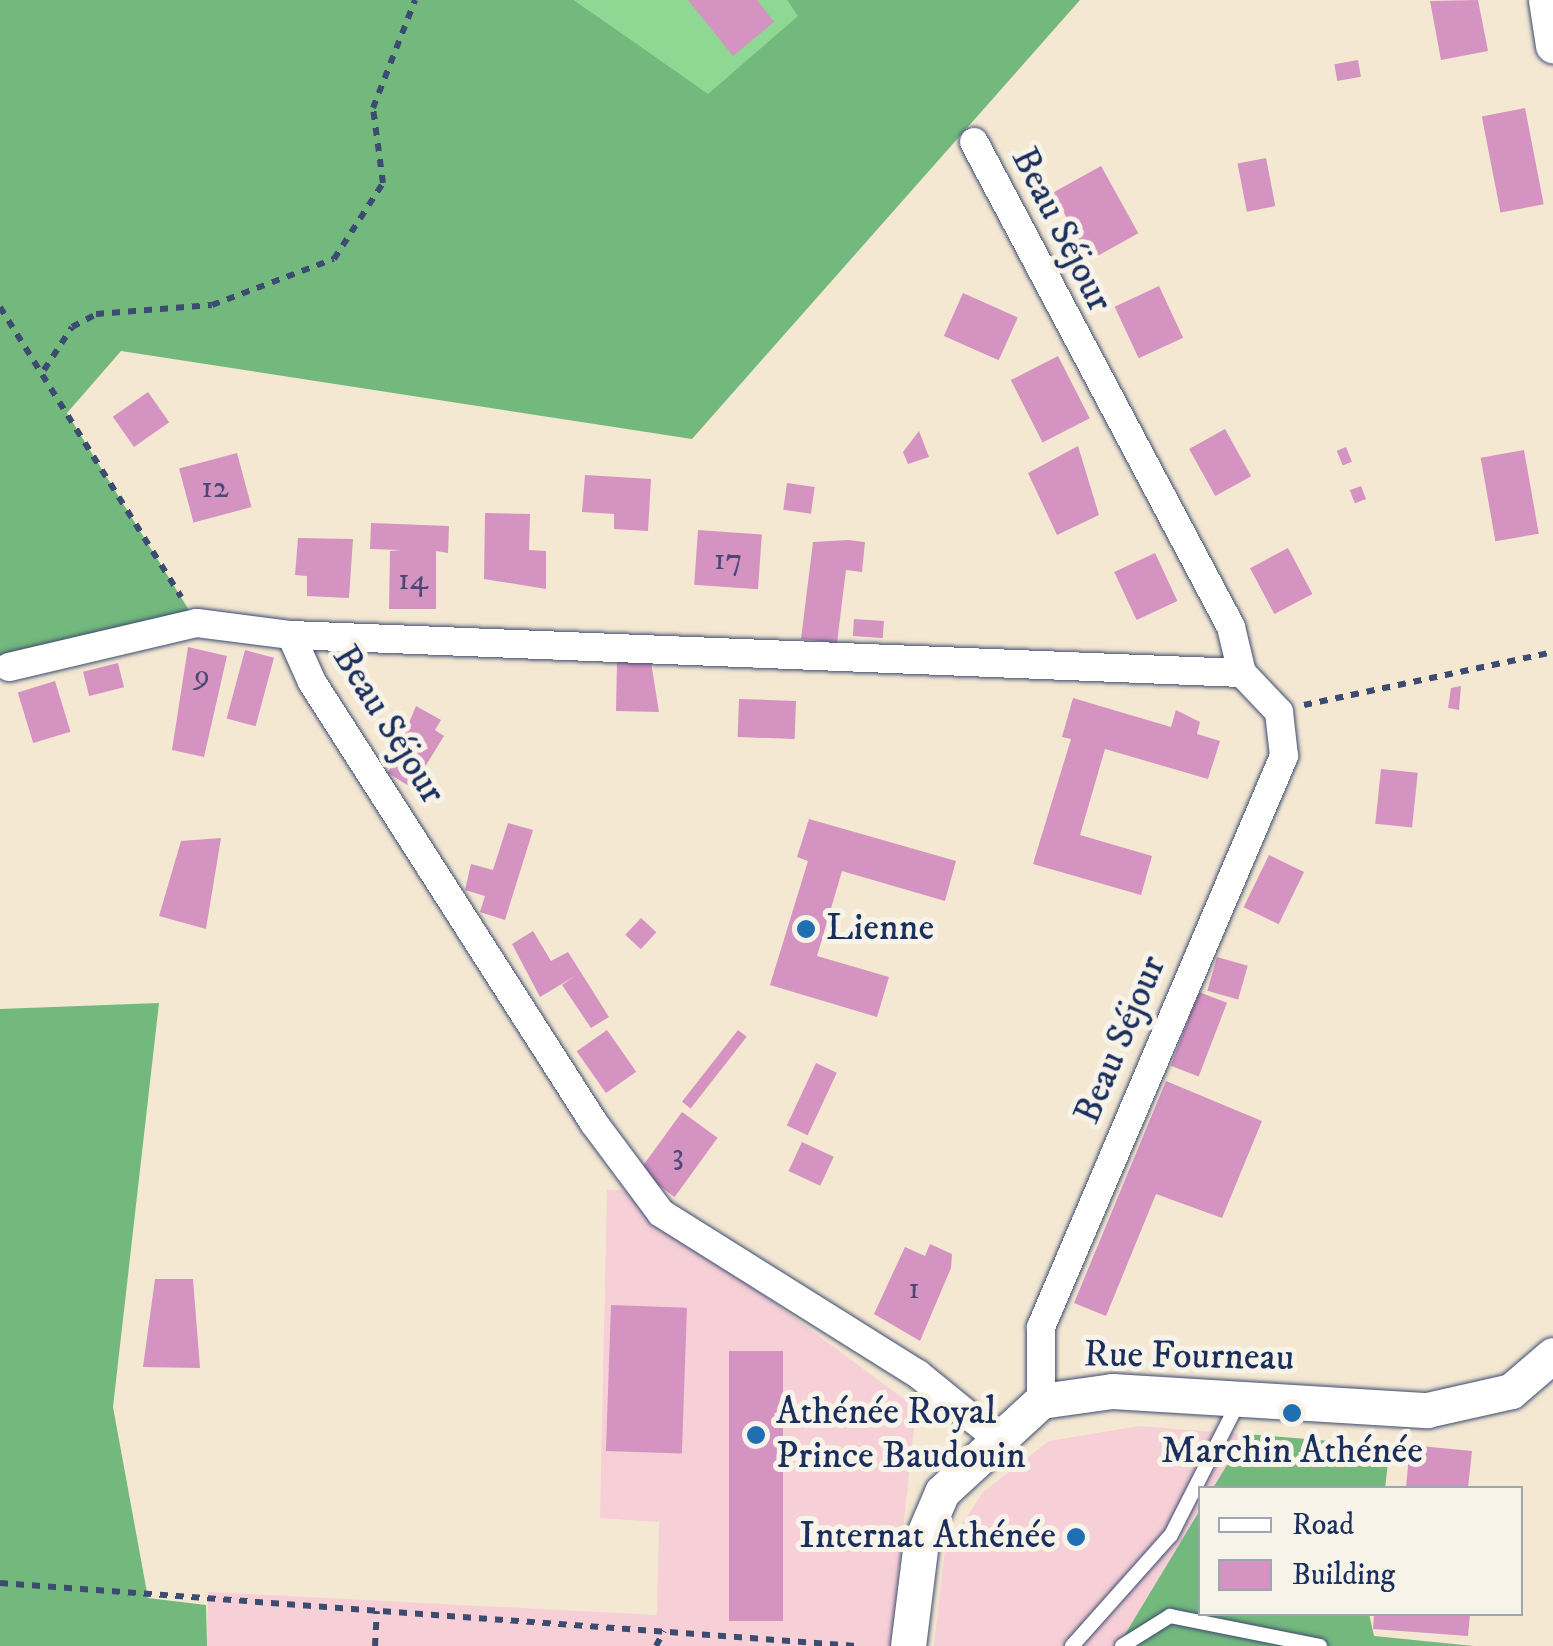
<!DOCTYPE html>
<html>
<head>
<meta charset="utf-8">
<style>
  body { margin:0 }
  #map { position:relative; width:1553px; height:1646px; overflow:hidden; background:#f4e8d3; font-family:"IM FELL DW Pica",serif }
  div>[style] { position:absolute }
  .built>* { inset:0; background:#f6cfd7 }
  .green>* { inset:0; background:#8fd893 }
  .forest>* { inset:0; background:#73b87d }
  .building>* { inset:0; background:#d593c2; transform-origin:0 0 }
  .path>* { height:6px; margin-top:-3px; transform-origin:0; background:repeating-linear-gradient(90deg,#3c4b70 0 8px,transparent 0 16px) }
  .roads { filter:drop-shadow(0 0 2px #3c4b70) drop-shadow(0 0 2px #3c4b70) }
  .service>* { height:14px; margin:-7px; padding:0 7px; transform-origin:7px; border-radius:7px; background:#fff }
  .minor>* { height:28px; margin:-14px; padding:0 14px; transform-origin:14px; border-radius:14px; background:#fff }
  .tertiary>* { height:35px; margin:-17.5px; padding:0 17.5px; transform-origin:17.5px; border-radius:17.5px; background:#fff }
  .dots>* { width:28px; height:28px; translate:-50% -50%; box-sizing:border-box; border:5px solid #f7f3e8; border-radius:50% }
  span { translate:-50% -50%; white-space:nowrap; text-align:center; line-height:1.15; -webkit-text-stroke:10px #f7f3e8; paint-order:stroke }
  .number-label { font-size:32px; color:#4a4877 }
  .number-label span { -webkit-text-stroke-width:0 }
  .street-label { font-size:38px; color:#1b2f5e }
  .poi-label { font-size:38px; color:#1b2f5e }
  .left { translate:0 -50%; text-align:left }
  .right { translate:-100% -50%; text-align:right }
  .legend { position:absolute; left:1198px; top:1486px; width:325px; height:130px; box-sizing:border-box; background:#f7f3e8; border:2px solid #9fa5b1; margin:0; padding:12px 18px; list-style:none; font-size:30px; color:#1b2f5e }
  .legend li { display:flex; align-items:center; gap:20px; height:50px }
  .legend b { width:50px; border:2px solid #9fa5b1 }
</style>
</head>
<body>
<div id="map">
  <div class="built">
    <i style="clip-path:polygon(607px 1190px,622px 1190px,916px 1408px,891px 1646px,207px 1646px,208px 1592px,657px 1615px,659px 1522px,600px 1518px)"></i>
    <i style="clip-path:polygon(1139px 1426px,1390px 1446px,1385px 1488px,1200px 1488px,1200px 1614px,1369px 1614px,1374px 1636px,1473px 1646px,934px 1646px,945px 1550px,983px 1492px,1049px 1441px)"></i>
  </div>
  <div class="green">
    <i style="clip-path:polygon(574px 0,787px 0,799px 16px,708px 95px)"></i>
  </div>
  <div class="forest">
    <i style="clip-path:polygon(0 0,574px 0,708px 94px,798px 16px,787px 0,1080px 0,692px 439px,121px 351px,67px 413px,197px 623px,0 668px)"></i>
    <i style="clip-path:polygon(159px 1003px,113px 1407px,148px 1598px,206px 1605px,207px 1646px,0 1646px,0 1009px)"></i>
    <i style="clip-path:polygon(1246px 1434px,1390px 1446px,1385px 1488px,1213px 1488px)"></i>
    <i style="clip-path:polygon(1200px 1510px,1200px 1614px,1369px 1614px,1374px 1636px,1473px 1646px,1118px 1646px)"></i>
  </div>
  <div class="building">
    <i style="clip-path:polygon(688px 0,757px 0,774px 22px,733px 56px)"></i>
    <i style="clip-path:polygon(1478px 0,1488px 51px,1441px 60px,1430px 1px)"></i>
    <i style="left:1358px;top:60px;width:17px;height:24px;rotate:80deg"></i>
    <i style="left:1525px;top:108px;width:98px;height:44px;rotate:79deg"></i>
    <i style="left:1266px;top:158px;width:49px;height:29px;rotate:79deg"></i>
    <i style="left:1101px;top:166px;width:77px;height:55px;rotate:61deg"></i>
    <i style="left:1159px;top:286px;width:57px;height:49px;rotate:65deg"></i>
    <i style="left:963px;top:293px;width:60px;height:47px;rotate:24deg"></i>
    <i style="left:1058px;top:356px;width:70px;height:53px;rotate:63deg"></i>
    <i style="left:148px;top:392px;width:37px;height:43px;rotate:55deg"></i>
    <i style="left:1225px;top:429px;width:54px;height:41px;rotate:61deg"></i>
    <i style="clip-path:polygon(919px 431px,929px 457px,908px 464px,903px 452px)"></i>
    <i style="clip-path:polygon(1078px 446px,1099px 515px,1057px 535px,1028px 473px)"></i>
    <i style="left:1346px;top:447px;width:16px;height:10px;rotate:68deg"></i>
    <i style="left:1524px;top:450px;width:85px;height:44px;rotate:80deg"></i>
    <i style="left:237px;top:453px;width:56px;height:60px;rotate:75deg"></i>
    <i style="clip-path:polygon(585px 475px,651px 479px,648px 531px,614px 529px,614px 514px,582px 512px)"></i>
    <i style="left:787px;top:483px;width:28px;height:27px;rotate:8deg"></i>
    <i style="left:1361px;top:486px;width:14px;height:12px;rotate:69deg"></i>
    <i style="clip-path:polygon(485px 513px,530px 514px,529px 550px,546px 551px,546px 589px,484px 579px)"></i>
    <i style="clip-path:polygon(371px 523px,449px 526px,448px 553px,436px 551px,436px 609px,389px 609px,390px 551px,401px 550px,370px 549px)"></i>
    <i style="left:698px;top:530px;width:64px;height:55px;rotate:4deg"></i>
    <i style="clip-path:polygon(298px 538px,353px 539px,349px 598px,307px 596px,307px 576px,295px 575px)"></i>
    <i style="clip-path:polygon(848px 540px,865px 542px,862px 572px,846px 570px,837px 643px,801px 639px,813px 542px)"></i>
    <i style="left:1288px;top:548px;width:52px;height:43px;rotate:62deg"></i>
    <i style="left:1155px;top:553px;width:53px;height:45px;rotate:65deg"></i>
    <i style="left:854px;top:619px;width:30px;height:17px;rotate:4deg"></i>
    <i style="clip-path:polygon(188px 647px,227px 656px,204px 757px,172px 750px)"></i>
    <i style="left:245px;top:650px;width:30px;height:71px;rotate:15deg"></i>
    <i style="clip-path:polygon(617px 662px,651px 662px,659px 712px,616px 711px)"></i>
    <i style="left:118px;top:663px;width:25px;height:36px;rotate:76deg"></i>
    <i style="left:55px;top:681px;width:53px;height:39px;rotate:73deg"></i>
    <i style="clip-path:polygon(1461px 686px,1459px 710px,1448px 708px,1451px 688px)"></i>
    <i style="clip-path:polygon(1073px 698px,1171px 727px,1176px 710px,1200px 722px,1197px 734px,1220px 741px,1208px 779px,1105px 749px,1080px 835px,1152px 856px,1141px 895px,1033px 864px,1071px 739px,1062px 737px)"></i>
    <i style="left:739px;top:699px;width:57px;height:38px;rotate:2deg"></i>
    <i style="clip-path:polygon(416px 706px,441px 720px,435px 730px,444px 736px,412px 788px,388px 773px)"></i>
    <i style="left:1381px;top:769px;width:37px;height:55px;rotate:6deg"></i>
    <i style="clip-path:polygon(809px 819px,956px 861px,945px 901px,842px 871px,817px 956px,889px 977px,877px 1017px,770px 985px,808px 861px,797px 857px)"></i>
    <i style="clip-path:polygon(508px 823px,533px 830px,505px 920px,480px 912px,485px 896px,465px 890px,471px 864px,493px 870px)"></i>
    <i style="clip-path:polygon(221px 838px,206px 929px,159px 916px,181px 841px)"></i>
    <i style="left:1269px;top:855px;width:39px;height:58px;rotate:26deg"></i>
    <i style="left:641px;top:918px;width:21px;height:23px;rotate:43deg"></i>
    <i style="clip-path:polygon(533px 931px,551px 961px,568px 952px,609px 1017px,591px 1028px,562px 985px,575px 976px,540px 997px,512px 944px)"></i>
    <i style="left:1217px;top:957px;width:32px;height:35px;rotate:16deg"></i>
    <i style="left:1199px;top:992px;width:30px;height:79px;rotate:21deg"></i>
    <i style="left:607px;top:1030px;width:51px;height:37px;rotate:55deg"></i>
    <i style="left:738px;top:1030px;width:11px;height:91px;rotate:38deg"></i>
    <i style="left:816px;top:1063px;width:23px;height:69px;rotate:25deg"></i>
    <i style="clip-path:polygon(1166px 1081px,1262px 1121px,1222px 1218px,1156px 1194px,1106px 1316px,1074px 1303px)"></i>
    <i style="left:682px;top:1112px;width:44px;height:73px;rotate:36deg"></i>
    <i style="left:802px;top:1142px;width:35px;height:32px;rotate:25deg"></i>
    <i style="clip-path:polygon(930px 1244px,952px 1254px,951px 1268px,920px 1341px,874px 1314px,905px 1247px,925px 1256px)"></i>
    <i style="clip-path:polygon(155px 1279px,193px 1279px,200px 1368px,143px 1367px)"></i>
    <i style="left:611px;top:1305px;width:76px;height:146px;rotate:2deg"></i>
    <i style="left:729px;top:1351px;width:54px;height:270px"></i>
    <i style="clip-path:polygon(1410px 1445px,1472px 1451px,1468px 1488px,1406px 1488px)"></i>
    <i style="clip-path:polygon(1374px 1614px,1470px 1614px,1468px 1636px,1373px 1629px)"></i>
  </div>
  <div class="path">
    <i style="left:0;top:307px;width:342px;rotate:58deg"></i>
    <i style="left:44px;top:370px;width:51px;rotate:-56.9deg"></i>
    <i style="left:72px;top:327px;width:27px;rotate:-28deg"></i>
    <i style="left:96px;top:314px;width:116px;rotate:-4.4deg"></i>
    <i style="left:212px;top:305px;width:130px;rotate:-20.7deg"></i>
    <i style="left:334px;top:259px;width:90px;rotate:-57.2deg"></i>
    <i style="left:383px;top:183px;width:76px;rotate:-97.6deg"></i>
    <i style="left:373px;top:108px;width:116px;rotate:-68.7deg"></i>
    <i style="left:1304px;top:705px;width:255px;rotate:-12deg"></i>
    <i style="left:0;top:1583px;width:859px;rotate:4.2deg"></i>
    <i style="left:375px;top:1646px;width:35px;rotate:-87deg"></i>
    <i style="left:656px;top:1646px;width:17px;rotate:-62deg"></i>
  </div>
  <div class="roads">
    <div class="service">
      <i style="left:1072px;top:1646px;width:149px;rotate:-48.3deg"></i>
      <i style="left:1171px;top:1535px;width:150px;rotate:-63.1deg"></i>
      <i style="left:1122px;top:1646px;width:57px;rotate:-32deg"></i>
      <i style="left:1170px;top:1616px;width:153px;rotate:11.3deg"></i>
    </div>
    <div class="minor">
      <i style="left:974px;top:142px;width:549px;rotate:62.08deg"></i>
      <i style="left:1231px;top:627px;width:47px;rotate:76.6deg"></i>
      <i style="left:1242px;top:673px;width:54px;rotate:46.5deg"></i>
      <i style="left:1279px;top:712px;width:44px;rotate:83.5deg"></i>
      <i style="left:1284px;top:756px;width:621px;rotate:113.05deg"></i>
      <i style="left:1041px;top:1327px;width:74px;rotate:90deg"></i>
      <i style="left:291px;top:635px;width:51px;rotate:65.9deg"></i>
      <i style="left:312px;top:682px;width:523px;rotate:57.4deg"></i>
      <i style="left:594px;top:1123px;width:112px;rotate:53.3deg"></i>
      <i style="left:661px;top:1213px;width:303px;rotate:32.1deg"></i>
      <i style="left:918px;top:1374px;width:98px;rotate:39.2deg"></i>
      <i style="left:9px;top:667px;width:193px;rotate:-13.2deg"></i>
      <i style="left:197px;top:623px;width:95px;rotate:7.3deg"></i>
      <i style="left:291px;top:635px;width:952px;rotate:2.29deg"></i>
    </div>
    <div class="tertiary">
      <i style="left:1546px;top:0;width:46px;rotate:81.2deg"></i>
      <i style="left:908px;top:1646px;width:106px;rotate:-82.9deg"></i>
      <i style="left:921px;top:1541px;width:53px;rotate:-66.8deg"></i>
      <i style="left:942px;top:1492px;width:134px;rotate:-42.6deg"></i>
      <i style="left:1041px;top:1401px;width:72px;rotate:-8deg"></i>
      <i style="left:1112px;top:1391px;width:316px;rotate:3.5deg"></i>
      <i style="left:1427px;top:1410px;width:86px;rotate:-12.7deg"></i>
      <i style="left:1511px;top:1391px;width:55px;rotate:-40.6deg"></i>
    </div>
  </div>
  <div class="dots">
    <i style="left:806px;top:929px;background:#1f6fb2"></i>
    <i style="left:1292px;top:1413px;background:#1f6fb2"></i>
    <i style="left:756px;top:1435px;background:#1f6fb2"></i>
    <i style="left:1076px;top:1537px;background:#1f6fb2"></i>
  </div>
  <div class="number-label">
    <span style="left:215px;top:488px">12</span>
    <span style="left:728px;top:560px">17</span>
    <span style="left:413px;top:580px">14</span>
    <span style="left:202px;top:675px">9</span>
    <span style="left:678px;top:1155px">3</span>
    <span style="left:914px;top:1289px">1</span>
  </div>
  <div class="street-label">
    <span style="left:1061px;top:230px;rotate:63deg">Beau Séjour</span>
    <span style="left:388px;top:725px;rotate:58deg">Beau Séjour</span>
    <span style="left:1121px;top:1040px;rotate:-67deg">Beau Séjour</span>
    <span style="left:1189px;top:1357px;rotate:1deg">Rue Fourneau</span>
  </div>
  <div class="poi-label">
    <span class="left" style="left:826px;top:929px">Lienne</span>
    <span class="left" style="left:776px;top:1435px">Athénée Royal<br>Prince Baudouin</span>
    <span style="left:1292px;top:1452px">Marchin Athénée</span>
    <span class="right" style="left:1056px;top:1537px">Internat Athénée</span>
  </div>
  <ul class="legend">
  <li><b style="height:12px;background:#fff"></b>Road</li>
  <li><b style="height:28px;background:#d593c2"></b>Building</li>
  </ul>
</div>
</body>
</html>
